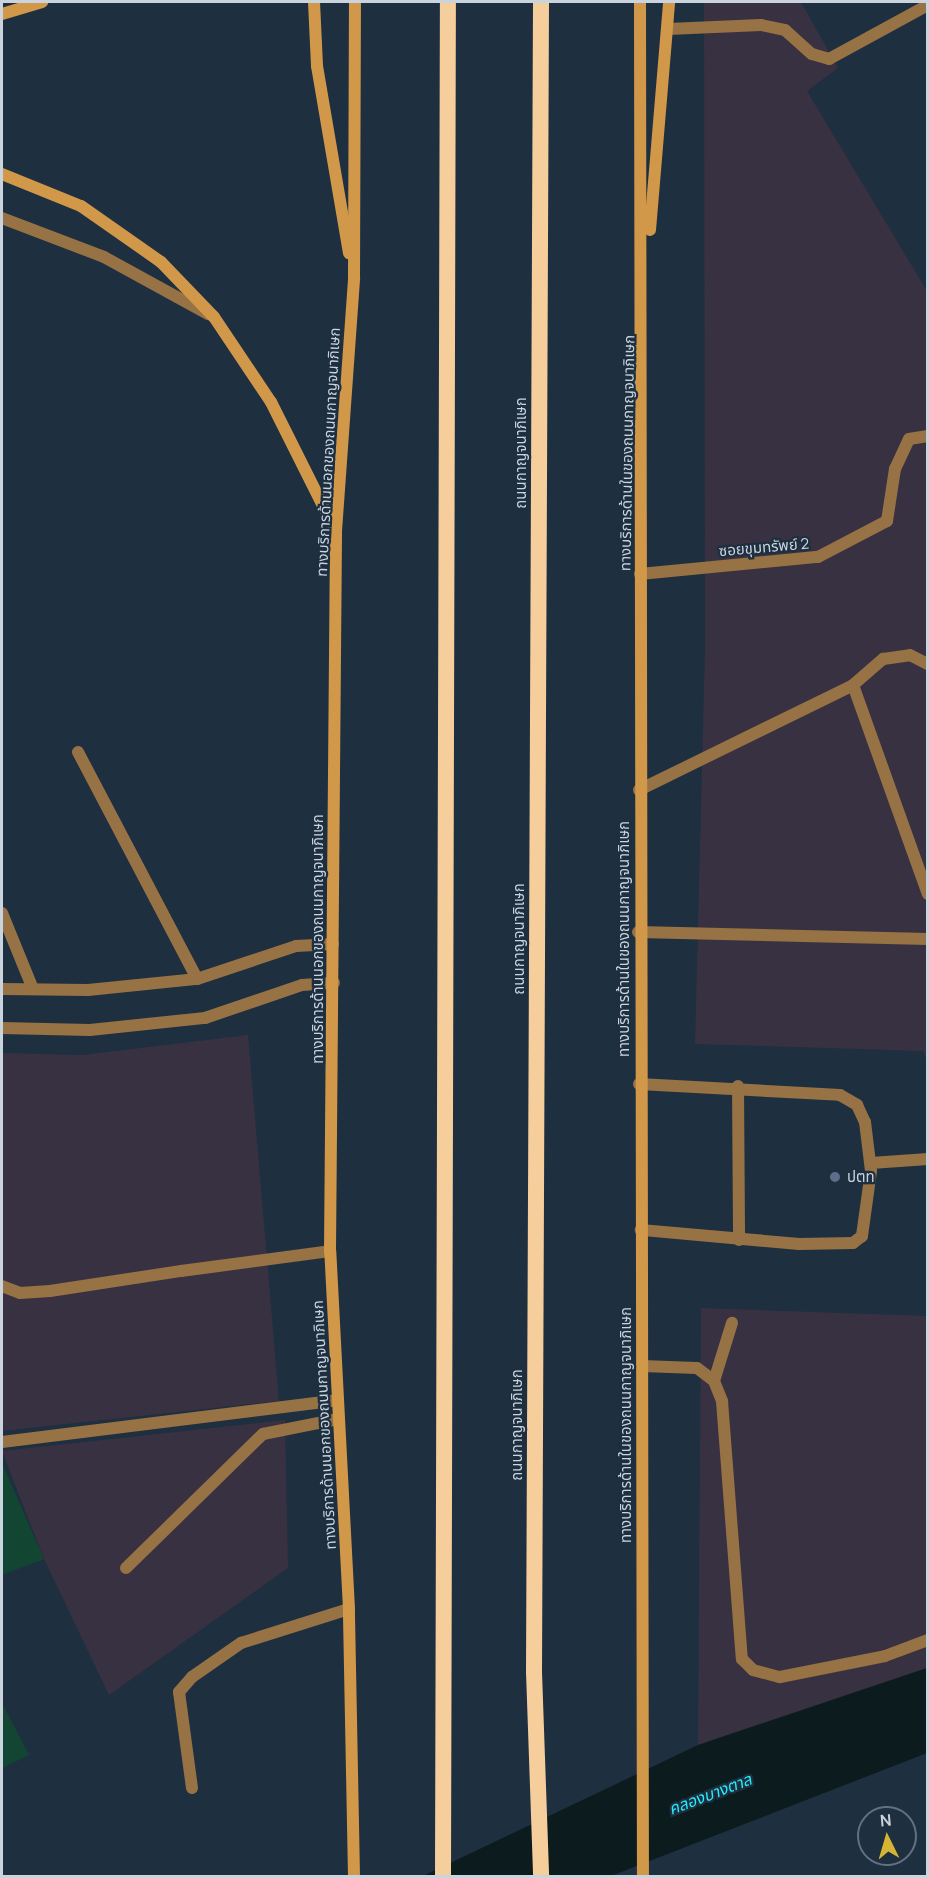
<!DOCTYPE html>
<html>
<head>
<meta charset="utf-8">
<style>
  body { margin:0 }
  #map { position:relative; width:929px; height:1878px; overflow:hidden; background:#1e2f40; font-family:Manrope,"Noto Sans Thai",sans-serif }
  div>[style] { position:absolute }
  .commercial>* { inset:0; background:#383142 }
  .green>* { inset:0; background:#124532 }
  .water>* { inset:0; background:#0c1c1e }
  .service>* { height:12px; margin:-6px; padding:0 6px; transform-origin:6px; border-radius:6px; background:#977244 }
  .minor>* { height:12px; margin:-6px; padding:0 6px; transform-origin:6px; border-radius:6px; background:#977244 }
  .tertiary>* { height:12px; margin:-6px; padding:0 6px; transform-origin:6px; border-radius:6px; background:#977244 }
  .secondary>* { height:12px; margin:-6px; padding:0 6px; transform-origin:6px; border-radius:6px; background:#d2984a }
  .trunk>* { height:16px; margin:-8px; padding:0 8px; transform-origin:8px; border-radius:8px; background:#f5ce9c }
  .dots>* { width:16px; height:16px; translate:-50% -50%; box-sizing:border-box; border:3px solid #1e2f40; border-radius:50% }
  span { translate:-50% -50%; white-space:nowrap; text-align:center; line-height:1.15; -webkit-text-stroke:4.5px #1e2f40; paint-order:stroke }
  .street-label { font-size:15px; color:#c9d4df }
  .poi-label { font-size:15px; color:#c9d4df }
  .left { translate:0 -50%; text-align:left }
  .water-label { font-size:16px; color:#23eefb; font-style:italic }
  .frame { position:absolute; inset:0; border:3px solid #c9d4df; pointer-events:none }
  .north { position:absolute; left:857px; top:1806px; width:60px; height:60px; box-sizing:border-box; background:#1e2f40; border:2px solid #627180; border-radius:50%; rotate:355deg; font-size:16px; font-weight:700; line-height:24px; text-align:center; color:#c9d4df }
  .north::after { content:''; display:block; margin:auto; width:21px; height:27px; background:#d6b534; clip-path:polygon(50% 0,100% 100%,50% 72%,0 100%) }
</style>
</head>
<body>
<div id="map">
  <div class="commercial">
    <i style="clip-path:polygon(704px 2px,801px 2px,838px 68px,807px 91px,927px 291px,927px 1061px,923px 1051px,695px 1044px,705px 649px)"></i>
    <i style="clip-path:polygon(248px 1035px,279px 1401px,2px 1431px,2px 1053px,83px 1055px)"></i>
    <i style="clip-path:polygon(701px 1308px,927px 1316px,927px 1668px,698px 1745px)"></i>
    <i style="clip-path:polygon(285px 1420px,288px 1568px,109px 1695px,44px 1559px,2px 1451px)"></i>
  </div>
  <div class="green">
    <i style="clip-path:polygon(2px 1463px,44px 1559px,2px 1575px)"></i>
    <i style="clip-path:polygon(2px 1703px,29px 1755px,2px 1768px)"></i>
  </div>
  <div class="water">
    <i style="clip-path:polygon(927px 1668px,927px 1753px,611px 1876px,423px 1876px,698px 1745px)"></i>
  </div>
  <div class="service">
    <i style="left:640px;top:574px;width:179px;rotate:-5.5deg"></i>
    <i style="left:818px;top:557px;width:78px;rotate:-27.6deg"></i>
    <i style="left:887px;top:521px;width:53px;rotate:-81.3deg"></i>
    <i style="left:895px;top:469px;width:33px;rotate:-65deg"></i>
    <i style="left:909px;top:439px;width:19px;rotate:-9deg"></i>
    <i style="left:853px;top:685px;width:222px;rotate:70.3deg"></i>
    <i style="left:639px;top:790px;width:238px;rotate:-26.1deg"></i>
    <i style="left:853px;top:685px;width:40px;rotate:-41deg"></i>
    <i style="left:883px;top:659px;width:27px;rotate:-8deg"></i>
    <i style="left:910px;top:655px;width:20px;rotate:27deg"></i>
    <i style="left:638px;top:932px;width:290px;rotate:1.4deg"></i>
    <i style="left:639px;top:1084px;width:201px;rotate:3.1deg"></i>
    <i style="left:840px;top:1095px;width:20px;rotate:30deg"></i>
    <i style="left:857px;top:1105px;width:19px;rotate:65deg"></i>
    <i style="left:865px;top:1122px;width:49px;rotate:83deg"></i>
    <i style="left:871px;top:1171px;width:66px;rotate:97.9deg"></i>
    <i style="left:862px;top:1236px;width:11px;rotate:142deg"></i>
    <i style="left:853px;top:1243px;width:54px;rotate:178.9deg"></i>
    <i style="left:799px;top:1244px;width:159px;rotate:-174.9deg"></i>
    <i style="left:738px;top:1086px;width:154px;rotate:89.6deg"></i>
    <i style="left:871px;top:1163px;width:57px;rotate:-4deg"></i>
    <i style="left:181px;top:1271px;width:150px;rotate:-7.6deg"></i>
    <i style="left:642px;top:1366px;width:55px;rotate:2.1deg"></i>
    <i style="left:697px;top:1368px;width:21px;rotate:37deg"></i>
    <i style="left:714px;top:1381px;width:22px;rotate:68deg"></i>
    <i style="left:722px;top:1401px;width:259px;rotate:85.6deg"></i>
    <i style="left:742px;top:1659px;width:16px;rotate:45deg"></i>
    <i style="left:753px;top:1670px;width:28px;rotate:15deg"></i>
    <i style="left:780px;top:1677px;width:107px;rotate:-11.3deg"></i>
    <i style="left:885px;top:1656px;width:46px;rotate:-20.4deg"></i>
    <i style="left:714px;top:1381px;width:61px;rotate:-72.8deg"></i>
    <i style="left:126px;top:1568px;width:192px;rotate:-44.4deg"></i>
    <i style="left:263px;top:1434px;width:76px;rotate:-11.3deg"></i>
  </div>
  <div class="minor">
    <i style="left:668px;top:29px;width:93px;rotate:-2.5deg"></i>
    <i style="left:761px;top:25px;width:25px;rotate:12deg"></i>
    <i style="left:785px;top:30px;width:36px;rotate:42deg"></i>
    <i style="left:812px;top:54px;width:18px;rotate:16deg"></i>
    <i style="left:829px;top:59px;width:113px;rotate:-28.6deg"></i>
    <i style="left:2px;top:218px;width:109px;rotate:20.9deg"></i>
    <i style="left:104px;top:257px;width:119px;rotate:28.7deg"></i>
    <i style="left:78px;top:752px;width:256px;rotate:62.3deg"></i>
    <i style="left:2px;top:913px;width:82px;rotate:67.8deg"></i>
    <i style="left:2px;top:1286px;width:19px;rotate:21deg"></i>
    <i style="left:20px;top:1293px;width:30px;rotate:-4deg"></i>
    <i style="left:50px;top:1291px;width:133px;rotate:-8.7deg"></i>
    <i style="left:2px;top:1442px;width:338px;rotate:-7.1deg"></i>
    <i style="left:192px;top:1788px;width:97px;rotate:-97.7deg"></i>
    <i style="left:179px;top:1692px;width:20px;rotate:-49deg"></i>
    <i style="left:192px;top:1677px;width:60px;rotate:-34.8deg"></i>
    <i style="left:241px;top:1643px;width:113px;rotate:-17.5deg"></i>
  </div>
  <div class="tertiary">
    <i style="left:2px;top:989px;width:86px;rotate:0.7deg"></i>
    <i style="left:88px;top:990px;width:110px;rotate:-5.8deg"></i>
    <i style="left:197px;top:979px;width:104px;rotate:-18.4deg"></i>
    <i style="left:296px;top:946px;width:37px;rotate:-3deg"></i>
    <i style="left:2px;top:1028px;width:88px;rotate:1.3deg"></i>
    <i style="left:90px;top:1030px;width:116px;rotate:-6deg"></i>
    <i style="left:205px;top:1018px;width:102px;rotate:-18.8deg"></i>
    <i style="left:302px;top:985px;width:32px;rotate:-4deg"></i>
  </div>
  <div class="secondary">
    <i style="left:314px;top:2px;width:64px;rotate:87.3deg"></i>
    <i style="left:317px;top:66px;width:190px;rotate:80.3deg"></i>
    <i style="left:640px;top:2px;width:1874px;rotate:89.91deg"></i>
    <i style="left:2px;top:14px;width:42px;rotate:-16.7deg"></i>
    <i style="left:2px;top:174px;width:85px;rotate:22.1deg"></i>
    <i style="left:81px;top:206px;width:98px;rotate:35deg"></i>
    <i style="left:161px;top:262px;width:76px;rotate:46.1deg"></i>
    <i style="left:214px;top:317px;width:102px;rotate:56.2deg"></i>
    <i style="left:271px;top:402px;width:143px;rotate:63.4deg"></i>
    <i style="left:650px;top:230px;width:229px;rotate:-85.2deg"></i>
    <i style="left:354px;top:1876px;width:267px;rotate:-91.1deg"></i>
    <i style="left:349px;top:1609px;width:359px;rotate:-93deg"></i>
    <i style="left:330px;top:1251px;width:720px;rotate:-89.52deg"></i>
    <i style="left:336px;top:531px;width:254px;rotate:-85.9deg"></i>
    <i style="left:354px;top:278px;width:276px;rotate:-89.8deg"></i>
  </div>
  <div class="trunk">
    <i style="left:541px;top:2px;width:1670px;rotate:90.24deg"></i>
    <i style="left:534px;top:1672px;width:204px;rotate:88deg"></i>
    <i style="left:443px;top:1876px;width:1874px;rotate:-89.85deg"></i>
  </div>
  <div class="dots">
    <i style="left:835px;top:1177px;background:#5c6f8a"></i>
  </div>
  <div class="street-label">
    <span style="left:328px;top:452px;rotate:-87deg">ทางบริการด้านนอกของถนนกาญจนาภิเษก</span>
    <span style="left:521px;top:453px;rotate:-90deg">ถนนกาญจนาภิเษก</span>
    <span style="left:627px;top:453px;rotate:-89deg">ทางบริการด้านในของถนนกาญจนาภิเษก</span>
    <span style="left:764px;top:547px;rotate:-5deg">ซอยขุมทรัพย์ 2</span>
    <span style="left:318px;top:939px;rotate:-90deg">ทางบริการด้านนอกของถนนกาญจนาภิเษก</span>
    <span style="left:519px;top:939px;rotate:-90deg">ถนนกาญจนาภิเษก</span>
    <span style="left:624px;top:939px;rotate:-90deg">ทางบริการด้านในของถนนกาญจนาภิเษก</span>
    <span style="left:324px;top:1425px;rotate:-93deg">ทางบริการด้านนอกของถนนกาญจนาภิเษก</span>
    <span style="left:517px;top:1425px;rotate:-90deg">ถนนกาญจนาภิเษก</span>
    <span style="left:626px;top:1425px;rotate:-90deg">ทางบริการด้านในของถนนกาญจนาภิเษก</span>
  </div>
  <div class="poi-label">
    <span class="left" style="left:847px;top:1177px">ปตท</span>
  </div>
  <div class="water-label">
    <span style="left:710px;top:1794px;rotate:-21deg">คลองบางตาล</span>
  </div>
  <div class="frame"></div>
  <div class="north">N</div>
</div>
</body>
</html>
